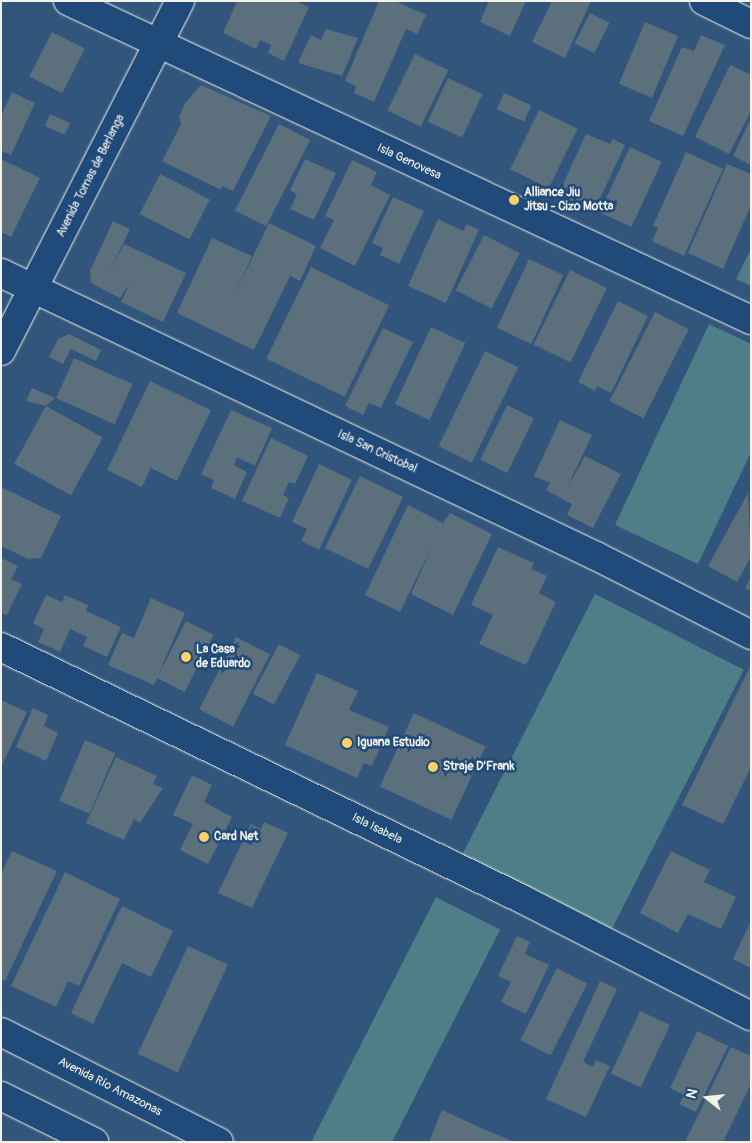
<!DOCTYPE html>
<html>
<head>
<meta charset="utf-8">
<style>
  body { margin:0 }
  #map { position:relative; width:752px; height:1143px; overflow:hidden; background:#31557b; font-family:Pangolin,sans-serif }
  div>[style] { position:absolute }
  .green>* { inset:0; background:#507e88; transform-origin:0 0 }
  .building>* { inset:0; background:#5c6f7d; transform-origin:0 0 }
  .roads { filter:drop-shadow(0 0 1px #f4f1e8) drop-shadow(0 0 1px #f4f1e8) }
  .minor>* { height:28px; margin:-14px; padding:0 14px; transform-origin:14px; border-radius:14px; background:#1f4a7a }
  .tertiary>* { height:28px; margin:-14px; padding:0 14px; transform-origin:14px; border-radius:14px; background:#1f4a7a }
  .secondary>* { height:28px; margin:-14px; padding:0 14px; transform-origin:14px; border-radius:14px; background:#1f4a7a }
  .dots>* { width:14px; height:14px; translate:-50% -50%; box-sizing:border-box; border:2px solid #1f4a7a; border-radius:50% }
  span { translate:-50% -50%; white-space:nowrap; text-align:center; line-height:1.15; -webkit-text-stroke:5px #1f4a7a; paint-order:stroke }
  .street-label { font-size:12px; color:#f4f1e8 }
  .poi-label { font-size:12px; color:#f4f1e8; font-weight:700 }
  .left { translate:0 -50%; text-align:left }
  .frame { position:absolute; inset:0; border:2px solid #f4f1e8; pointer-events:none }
  .north { position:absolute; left:682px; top:1073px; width:50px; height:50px; -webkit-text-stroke:4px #1f4a7a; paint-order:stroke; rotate:286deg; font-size:14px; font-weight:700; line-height:20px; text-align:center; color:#f4f1e8 }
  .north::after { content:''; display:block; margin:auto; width:18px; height:22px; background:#f4f1e8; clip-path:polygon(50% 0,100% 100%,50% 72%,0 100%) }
</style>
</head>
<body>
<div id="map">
  <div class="green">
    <i style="clip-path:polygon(751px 249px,751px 286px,736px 279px)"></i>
    <i style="clip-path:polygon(709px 324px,751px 344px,751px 452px,698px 564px,615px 525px)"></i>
    <i style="left:595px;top:594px;width:167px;height:295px;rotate:27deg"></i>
    <i style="left:436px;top:897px;width:72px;height:273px;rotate:27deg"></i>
  </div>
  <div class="building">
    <i style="clip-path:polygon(237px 1px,295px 1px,309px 7px,284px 61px,268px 53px,271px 45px,260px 40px,256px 49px,223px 33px)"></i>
    <i style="clip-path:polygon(379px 1px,395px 1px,426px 15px,417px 34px,406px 29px,374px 102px,354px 93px,356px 86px,345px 81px)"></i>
    <i style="clip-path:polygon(489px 1px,526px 1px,510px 36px,480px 22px)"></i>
    <i style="clip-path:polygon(552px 1px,591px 1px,565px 58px,532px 42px)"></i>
    <i style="left:590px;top:13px;width:22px;height:34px;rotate:27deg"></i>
    <i style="left:645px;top:22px;width:36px;height:67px;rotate:23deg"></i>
    <i style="clip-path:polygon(326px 29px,358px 38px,342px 76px,298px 63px,311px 35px,321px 40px)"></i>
    <i style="left:52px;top:32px;width:37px;height:50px;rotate:27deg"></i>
    <i style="clip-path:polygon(701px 35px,725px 45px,683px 136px,649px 121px,682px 47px,694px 51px)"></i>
    <i style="left:415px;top:54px;width:37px;height:63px;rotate:26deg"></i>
    <i style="clip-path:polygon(730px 65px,751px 75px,751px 111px,729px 154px,695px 137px)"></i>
    <i style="left:448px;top:78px;width:38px;height:48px;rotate:25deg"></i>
    <i style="clip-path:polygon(201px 85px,271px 116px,233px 191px,223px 186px,221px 190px,162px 161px,181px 124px,179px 117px,185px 103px)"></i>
    <i style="clip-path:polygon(12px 92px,35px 103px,11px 155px,1px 151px,1px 116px)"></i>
    <i style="left:504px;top:93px;width:30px;height:18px;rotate:24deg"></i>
    <i style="left:539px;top:110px;width:43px;height:66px;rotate:26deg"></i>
    <i style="left:50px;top:114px;width:22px;height:13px;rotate:24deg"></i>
    <i style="clip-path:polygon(751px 118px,751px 165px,733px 156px)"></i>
    <i style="left:279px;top:124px;width:35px;height:97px;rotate:27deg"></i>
    <i style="clip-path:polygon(586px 134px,610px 144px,613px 139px,625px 145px,594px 211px,558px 195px)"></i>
    <i style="left:630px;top:147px;width:35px;height:72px;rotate:25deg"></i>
    <i style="clip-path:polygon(686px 152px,723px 169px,684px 256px,652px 241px,658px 228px,653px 226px)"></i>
    <i style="clip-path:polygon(1px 159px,40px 178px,11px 237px,1px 232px)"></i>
    <i style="clip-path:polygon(305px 159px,336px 173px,314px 220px,290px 209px,297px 194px,290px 190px)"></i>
    <i style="clip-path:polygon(352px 160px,377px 172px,371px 185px,390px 195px,355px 266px,320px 248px,334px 220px,325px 216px)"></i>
    <i style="clip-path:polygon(727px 164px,751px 174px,751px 205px,723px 269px,688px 253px)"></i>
    <i style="left:160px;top:174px;width:56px;height:45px;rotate:27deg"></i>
    <i style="clip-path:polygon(393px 197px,424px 211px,399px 264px,380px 255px,383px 248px,372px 243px)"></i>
    <i style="clip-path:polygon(438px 219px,463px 231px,467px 224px,479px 230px,446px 303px,408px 286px)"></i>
    <i style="clip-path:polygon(113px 221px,130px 229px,108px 274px,124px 244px,186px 273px,163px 322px,121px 302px,130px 283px,120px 298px,91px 283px,90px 271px)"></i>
    <i style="clip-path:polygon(269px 223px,316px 246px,300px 281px,290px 276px,254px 350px,177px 313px,212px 238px,252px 256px,232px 300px)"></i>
    <i style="left:484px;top:235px;width:40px;height:62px;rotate:27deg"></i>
    <i style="left:529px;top:259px;width:38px;height:76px;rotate:25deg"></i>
    <i style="left:311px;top:267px;width:87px;height:102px;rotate:26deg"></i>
    <i style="left:570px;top:270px;width:41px;height:83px;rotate:26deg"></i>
    <i style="clip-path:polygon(618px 301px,648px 316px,611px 393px,597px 386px,595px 391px,578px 382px)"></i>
    <i style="left:655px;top:312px;width:38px;height:100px;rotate:27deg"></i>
    <i style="left:431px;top:327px;width:38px;height:85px;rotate:25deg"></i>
    <i style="clip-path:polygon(383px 328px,413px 342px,381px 408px,369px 403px,363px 415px,345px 406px)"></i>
    <i style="clip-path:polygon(69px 334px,101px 350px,96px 361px,71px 349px,63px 364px,49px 357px,58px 339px)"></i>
    <i style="left:485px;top:351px;width:37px;height:106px;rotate:26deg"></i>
    <i style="left:74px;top:358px;width:64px;height:44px;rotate:24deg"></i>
    <i style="clip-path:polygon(150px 381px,211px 410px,177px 481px,151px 468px,142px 487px,107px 470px)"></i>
    <i style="clip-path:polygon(32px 388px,55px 398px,46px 406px,26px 401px)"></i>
    <i style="left:507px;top:405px;width:30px;height:61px;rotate:26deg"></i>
    <i style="left:46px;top:406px;width:65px;height:66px;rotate:29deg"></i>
    <i style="clip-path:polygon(231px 410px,272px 428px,255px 466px,237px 457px,234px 465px,247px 472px,235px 499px,211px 488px,214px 480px,201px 474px)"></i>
    <i style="clip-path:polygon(560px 420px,592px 435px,566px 490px,585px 456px,621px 474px,593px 528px,567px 515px,572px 504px,546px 490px,550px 483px,534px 476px)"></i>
    <i style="clip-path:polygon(271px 438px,308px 456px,295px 484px,289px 482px,283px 495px,289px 498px,280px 518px,242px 501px)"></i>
    <i style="clip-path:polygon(319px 464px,352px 480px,319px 550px,301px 541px,307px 529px,292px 522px)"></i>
    <i style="left:360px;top:476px;width:48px;height:80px;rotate:26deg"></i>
    <i style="clip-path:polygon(1px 487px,61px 516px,41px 558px,28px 559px,1px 546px)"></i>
    <i style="clip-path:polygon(748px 493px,751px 557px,737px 582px,708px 566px)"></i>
    <i style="clip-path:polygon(408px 505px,443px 523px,450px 513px,492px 534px,453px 615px,411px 594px,432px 546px,400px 612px,365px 595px)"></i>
    <i style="clip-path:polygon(498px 547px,534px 563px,531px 569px,547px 576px,539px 593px,556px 602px,526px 665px,479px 644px,493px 615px,471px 605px)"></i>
    <i style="clip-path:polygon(1px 558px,18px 566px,11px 579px,22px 584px,7px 615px,1px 613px)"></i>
    <i style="clip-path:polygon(751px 577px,751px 591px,745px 588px)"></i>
    <i style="clip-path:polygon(46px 595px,62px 602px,65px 595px,88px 605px,86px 611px,121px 627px,107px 657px,83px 646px,87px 637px,70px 629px,60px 652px,38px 642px,44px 629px,33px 623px)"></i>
    <i style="clip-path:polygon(151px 598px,185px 613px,154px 685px,108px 665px,122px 633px,134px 638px)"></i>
    <i style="left:186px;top:621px;width:31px;height:64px;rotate:27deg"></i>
    <i style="left:236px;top:637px;width:38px;height:81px;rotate:27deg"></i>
    <i style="left:279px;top:644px;width:24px;height:56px;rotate:28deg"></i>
    <i style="clip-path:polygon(751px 665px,751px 767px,723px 824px,682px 805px)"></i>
    <i style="clip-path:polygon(317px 673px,358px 691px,349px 710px,389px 727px,372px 766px,364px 763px,357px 778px,285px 745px)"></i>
    <i style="clip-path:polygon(1px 700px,27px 712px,1px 767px)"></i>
    <i style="clip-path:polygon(33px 708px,48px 715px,44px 726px,58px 733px,46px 761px,16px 747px)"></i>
    <i style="left:414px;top:713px;width:79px;height:81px;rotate:25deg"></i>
    <i style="left:85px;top:740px;width:33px;height:66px;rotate:23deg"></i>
    <i style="clip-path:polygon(116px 757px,157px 776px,153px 784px,163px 788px,140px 823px,134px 819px,124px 840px,86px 823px)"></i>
    <i style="clip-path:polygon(192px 775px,212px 785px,204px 802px,232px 817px,208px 864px,180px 850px,193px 824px,173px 815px)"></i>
    <i style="clip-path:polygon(264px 822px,288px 833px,252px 908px,218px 893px,251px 824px,261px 829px)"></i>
    <i style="clip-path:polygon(12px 851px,57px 871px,5px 981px,1px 979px,1px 874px)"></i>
    <i style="clip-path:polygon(671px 851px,710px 870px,704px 882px,736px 897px,721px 929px,688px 914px,678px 933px,640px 913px)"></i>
    <i style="clip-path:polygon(65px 872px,120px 899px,79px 986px,68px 981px,56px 1007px,11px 986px)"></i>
    <i style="clip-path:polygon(122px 906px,173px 931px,151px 977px,122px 963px,93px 1024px,71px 1013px)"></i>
    <i style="clip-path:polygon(751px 921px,751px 968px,733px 959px)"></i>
    <i style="clip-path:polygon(517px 936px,530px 942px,525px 954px,549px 965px,526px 1014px,501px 1002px,511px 982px,498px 976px)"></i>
    <i style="left:188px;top:946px;width:44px;height:119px;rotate:25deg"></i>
    <i style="left:557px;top:968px;width:34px;height:81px;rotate:27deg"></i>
    <i style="clip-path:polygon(600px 981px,617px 989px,583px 1062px,593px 1067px,596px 1060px,610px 1066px,586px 1117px,546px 1099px)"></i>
    <i style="left:640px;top:1011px;width:33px;height:69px;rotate:25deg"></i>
    <i style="clip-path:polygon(697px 1031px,728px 1046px,696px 1112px,679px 1104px,684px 1095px,670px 1088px)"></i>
    <i style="clip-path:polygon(731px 1047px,751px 1056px,751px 1084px,723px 1142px,690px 1142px,686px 1140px)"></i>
    <i style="clip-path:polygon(442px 1110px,479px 1127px,514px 1142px,429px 1142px)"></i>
  </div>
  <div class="roads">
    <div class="minor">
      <i style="left:68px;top:1px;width:754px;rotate:25.04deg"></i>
      <i style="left:704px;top:1px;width:52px;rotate:26.1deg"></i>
      <i style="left:1px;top:273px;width:659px;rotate:25.44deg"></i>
      <i style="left:596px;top:556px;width:174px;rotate:27deg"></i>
      <i style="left:1px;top:647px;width:579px;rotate:25.81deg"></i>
      <i style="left:522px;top:899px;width:257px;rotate:27.1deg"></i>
    </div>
    <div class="tertiary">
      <i style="left:1px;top:351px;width:393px;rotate:-62.9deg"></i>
    </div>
    <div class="secondary">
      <i style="left:1px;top:1032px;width:244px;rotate:26.8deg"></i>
      <i style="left:1px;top:1096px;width:104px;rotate:26.3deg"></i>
    </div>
  </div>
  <div class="dots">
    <i style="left:514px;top:200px;background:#ffd166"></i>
    <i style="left:186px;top:657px;background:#ffd166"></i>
    <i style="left:347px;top:743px;background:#ffd166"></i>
    <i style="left:433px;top:767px;background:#ffd166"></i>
    <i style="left:204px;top:837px;background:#ffd166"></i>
  </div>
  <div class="street-label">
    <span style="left:409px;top:162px;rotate:25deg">Isla Genovesa</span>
    <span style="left:91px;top:176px;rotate:-63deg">Avenida Tomas de Berlanga</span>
    <span style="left:377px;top:452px;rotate:25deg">Isla San Cristobal</span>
    <span style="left:377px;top:829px;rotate:26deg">Isla Isabela</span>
    <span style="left:110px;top:1087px;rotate:27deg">Avenida Río Amazonas</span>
  </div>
  <div class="poi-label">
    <span class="left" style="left:524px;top:200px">Alliance Jiu<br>Jitsu - Cizo Motta</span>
    <span class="left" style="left:196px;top:657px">La Casa<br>de Eduardo</span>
    <span class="left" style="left:357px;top:743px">Iguana Estudio</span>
    <span class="left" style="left:443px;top:767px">Straje D'Frank</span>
    <span class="left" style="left:214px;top:837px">Card Net</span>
  </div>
  <div class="frame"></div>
  <div class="north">N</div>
</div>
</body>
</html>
